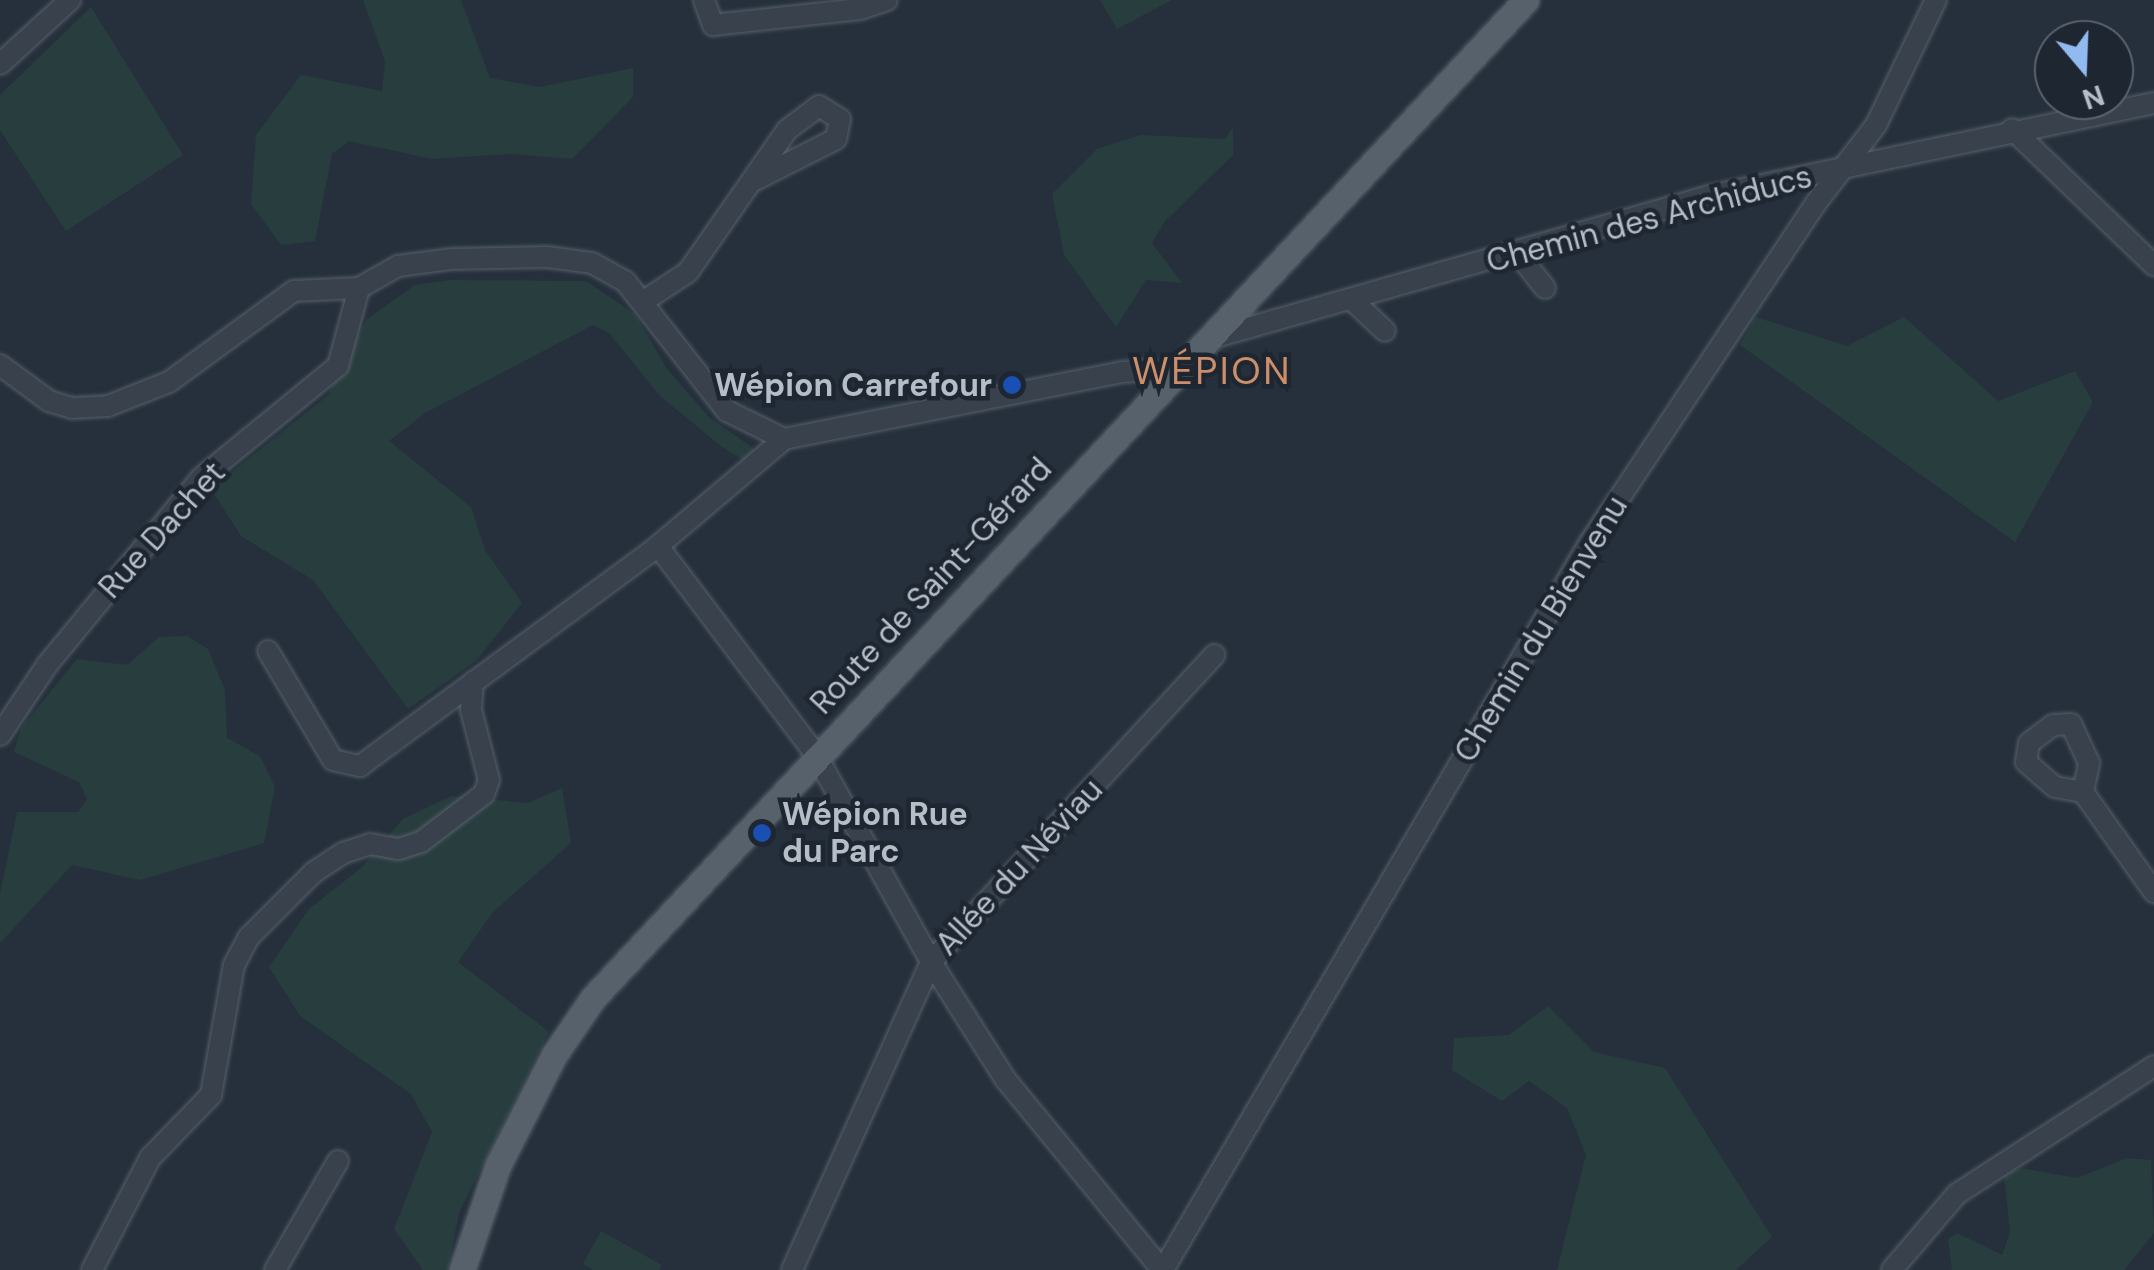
<!DOCTYPE html>
<html>
<head>
<meta charset="utf-8">
<style>
  body { margin:0 }
  #map { position:relative; width:2154px; height:1270px; overflow:hidden; background:#25303c; font-family:"DM Sans",sans-serif }
  div>[style] { position:absolute }
  .green>* { inset:0; background:#283d3e }
  .roads { filter:drop-shadow(0 0 2px #57606a) drop-shadow(0 0 2px #57606a) }
  .minor>* { height:20px; margin:-10px; padding:0 10px; transform-origin:10px; border-radius:10px; background:#39424c }
  .major>* { height:25px; margin:-12.5px; padding:0 12.5px; transform-origin:12.5px; border-radius:12.5px; background:#57616c }
  .dots>* { width:28px; height:28px; translate:-50% -50%; box-sizing:border-box; border:5px solid #1e2731; border-radius:50% }
  span { translate:-50% -50%; white-space:nowrap; text-align:center; line-height:1.15; -webkit-text-stroke:9px #1e2731; paint-order:stroke }
  .street-label { font-size:32px; color:#b5bdc7 }
  .poi-label { font-size:32px; color:#b5bdc7; font-weight:700 }
  .right { translate:-100% -50%; text-align:right }
  .left { translate:0 -50%; text-align:left }
  .quarter-label { font-size:38px; color:#cd8f6a; letter-spacing:2.5px }
  .north { position:absolute; left:2034px; top:20px; width:100px; height:100px; box-sizing:border-box; background:#1e2731; border:2px solid #5a636d; border-radius:50%; rotate:161deg; font-size:28px; font-weight:700; line-height:40px; text-align:center; color:#b5bdc7 }
  .north::after { content:''; display:block; margin:auto; width:35px; height:45px; background:#91bbf0; clip-path:polygon(50% 0,100% 100%,50% 72%,0 100%) }
</style>
</head>
<body>
<div id="map">
  <div class="green">
    <i style="clip-path:polygon(363px 0,461px 0,490px 78px,540px 87px,633px 68px,633px 97px,572px 159px,510px 154px,432px 159px,349px 141px,332px 154px,315px 241px,281px 245px,251px 204px,256px 135px,301px 75px,382px 91px,385px 61px)"></i>
    <i style="clip-path:polygon(1100px 0,1172px 0,1117px 29px)"></i>
    <i style="clip-path:polygon(91px 7px,183px 155px,66px 231px,0 130px,0 95px)"></i>
    <i style="clip-path:polygon(1233px 127px,1233px 155px,1165px 221px,1152px 243px,1182px 283px,1146px 280px,1116px 327px,1064px 255px,1052px 194px,1097px 149px,1140px 135px,1225px 139px)"></i>
    <i style="clip-path:polygon(450px 280px,586px 281px,635px 314px,667px 369px,709px 417px,756px 450px,750px 464px,722px 447px,660px 396px,609px 333px,593px 325px,425px 413px,389px 441px,471px 507px,485px 550px,522px 603px,476px 661px,408px 709px,313px 580px,241px 536px,211px 489px,328px 395px,367px 319px,415px 285px)"></i>
    <i style="clip-path:polygon(1756px 317px,1847px 346px,1904px 317px,1998px 401px,2075px 371px,2093px 402px,2015px 542px,1740px 345px)"></i>
    <i style="clip-path:polygon(187px 636px,208px 649px,225px 690px,227px 738px,260px 756px,275px 787px,264px 843px,140px 880px,72px 865px,0 943px,0 894px,17px 812px,78px 812px,87px 799px,79px 782px,14px 752px,21px 728px,77px 659px,127px 665px,159px 637px)"></i>
    <i style="clip-path:polygon(562px 788px,571px 843px,492px 913px,458px 962px,549px 1032px,459px 1213px,448px 1270px,423px 1270px,394px 1229px,432px 1132px,411px 1094px,300px 1016px,269px 967px,309px 909px,361px 868px,403px 819px,451px 796px,528px 803px)"></i>
    <i style="clip-path:polygon(1548px 1006px,1594px 1052px,1665px 1068px,1772px 1237px,1736px 1270px,1557px 1270px,1586px 1155px,1567px 1108px,1529px 1081px,1502px 1101px,1452px 1070px,1454px 1038px,1509px 1035px)"></i>
    <i style="clip-path:polygon(2127px 1158px,2151px 1160px,2154px 1233px,2124px 1270px,1952px 1270px,1948px 1239px,1957px 1233px,2002px 1255px,2010px 1232px,2004px 1175px,2021px 1168px,2077px 1178px)"></i>
    <i style="clip-path:polygon(601px 1231px,662px 1265px,659px 1270px,593px 1270px,583px 1264px)"></i>
  </div>
  <div class="roads">
    <div class="minor">
      <i style="left:704px;top:0;width:27px;rotate:70deg"></i>
      <i style="left:713px;top:25px;width:148px;rotate:-6.2deg"></i>
      <i style="left:860px;top:9px;width:28px;rotate:-18deg"></i>
      <i style="left:0;top:64px;width:95px;rotate:-42.4deg"></i>
      <i style="left:2012px;top:129px;width:197px;rotate:43.8deg"></i>
      <i style="left:1519px;top:255px;width:42px;rotate:51.8deg"></i>
      <i style="left:1352px;top:300px;width:45px;rotate:43.2deg"></i>
      <i style="left:644px;top:301px;width:53px;rotate:-33.4deg"></i>
      <i style="left:688px;top:272px;width:173px;rotate:-55.1deg"></i>
      <i style="left:787px;top:130px;width:40px;rotate:-37deg"></i>
      <i style="left:819px;top:106px;width:25px;rotate:32deg"></i>
      <i style="left:840px;top:119px;width:20px;rotate:101deg"></i>
      <i style="left:836px;top:139px;width:91px;rotate:153.2deg"></i>
      <i style="left:1209px;top:339px;width:520px;rotate:-15.96deg"></i>
      <i style="left:1709px;top:196px;width:455px;rotate:-11.8deg"></i>
      <i style="left:0;top:365px;width:61px;rotate:36.3deg"></i>
      <i style="left:49px;top:401px;width:24px;rotate:17deg"></i>
      <i style="left:72px;top:408px;width:36px;rotate:-3deg"></i>
      <i style="left:108px;top:406px;width:66px;rotate:-21.5deg"></i>
      <i style="left:169px;top:382px;width:155px;rotate:-36.1deg"></i>
      <i style="left:294px;top:291px;width:65px;rotate:-2.6deg"></i>
      <i style="left:359px;top:288px;width:45px;rotate:-29.4deg"></i>
      <i style="left:398px;top:266px;width:53px;rotate:-7.5deg"></i>
      <i style="left:451px;top:259px;width:96px;rotate:-1.2deg"></i>
      <i style="left:547px;top:257px;width:45px;rotate:7.6deg"></i>
      <i style="left:592px;top:263px;width:38px;rotate:29deg"></i>
      <i style="left:625px;top:281px;width:165px;rotate:51.9deg"></i>
      <i style="left:727px;top:411px;width:64px;rotate:26.2deg"></i>
      <i style="left:784px;top:439px;width:345px;rotate:-11.2deg"></i>
      <i style="left:1122px;top:372px;width:30px;rotate:-4deg"></i>
      <i style="left:1152px;top:370px;width:22px;rotate:22deg"></i>
      <i style="left:658px;top:546px;width:262px;rotate:52.9deg"></i>
      <i style="left:816px;top:755px;width:237px;rotate:60.9deg"></i>
      <i style="left:931px;top:962px;width:140px;rotate:57.6deg"></i>
      <i style="left:1006px;top:1080px;width:246px;rotate:50.6deg"></i>
      <i style="left:268px;top:651px;width:127px;rotate:59.2deg"></i>
      <i style="left:333px;top:760px;width:28px;rotate:13deg"></i>
      <i style="left:360px;top:766px;width:370px;rotate:-36.4deg"></i>
      <i style="left:658px;top:546px;width:165px;rotate:-40.3deg"></i>
      <i style="left:0;top:735px;width:84px;rotate:-56.1deg"></i>
      <i style="left:47px;top:665px;width:242px;rotate:-50.5deg"></i>
      <i style="left:201px;top:478px;width:177px;rotate:-39.3deg"></i>
      <i style="left:338px;top:366px;width:81px;rotate:-74.9deg"></i>
      <i style="left:2083px;top:792px;width:30px;rotate:-78deg"></i>
      <i style="left:2089px;top:763px;width:43px;rotate:-114.8deg"></i>
      <i style="left:2071px;top:724px;width:18px;rotate:177deg"></i>
      <i style="left:2053px;top:725px;width:30px;rotate:143deg"></i>
      <i style="left:2029px;top:743px;width:19px;rotate:99deg"></i>
      <i style="left:2026px;top:762px;width:38px;rotate:41deg"></i>
      <i style="left:2055px;top:787px;width:28px;rotate:10deg"></i>
      <i style="left:2083px;top:792px;width:123px;rotate:54.6deg"></i>
      <i style="left:92px;top:1270px;width:126px;rotate:-62.6deg"></i>
      <i style="left:150px;top:1158px;width:88px;rotate:-45.9deg"></i>
      <i style="left:211px;top:1095px;width:132px;rotate:-80deg"></i>
      <i style="left:234px;top:965px;width:32px;rotate:-62deg"></i>
      <i style="left:249px;top:937px;width:92px;rotate:-45deg"></i>
      <i style="left:314px;top:872px;width:35px;rotate:-33deg"></i>
      <i style="left:343px;top:853px;width:28px;rotate:-18deg"></i>
      <i style="left:370px;top:844px;width:29px;rotate:10deg"></i>
      <i style="left:399px;top:849px;width:23px;rotate:-18deg"></i>
      <i style="left:421px;top:842px;width:79px;rotate:-37.3deg"></i>
      <i style="left:484px;top:794px;width:15px;rotate:-70deg"></i>
      <i style="left:489px;top:780px;width:72px;rotate:-104.4deg"></i>
      <i style="left:471px;top:710px;width:28px;rotate:-86deg"></i>
      <i style="left:275px;top:1270px;width:126px;rotate:-60deg"></i>
      <i style="left:792px;top:1270px;width:338px;rotate:-65.7deg"></i>
      <i style="left:931px;top:962px;width:418px;rotate:-47.3deg"></i>
      <i style="left:1163px;top:1270px;width:840px;rotate:-59.62deg"></i>
      <i style="left:1588px;top:545px;width:411px;rotate:-56.3deg"></i>
      <i style="left:1816px;top:203px;width:98px;rotate:-52.4deg"></i>
      <i style="left:1876px;top:125px;width:139px;rotate:-64.4deg"></i>
      <i style="left:1892px;top:1270px;width:100px;rotate:-49.5deg"></i>
      <i style="left:1957px;top:1194px;width:235px;rotate:-33deg"></i>
    </div>
    <div class="major">
      <i style="left:462px;top:1270px;width:111px;rotate:-71.1deg"></i>
      <i style="left:498px;top:1165px;width:123px;rotate:-63deg"></i>
      <i style="left:554px;top:1055px;width:69px;rotate:-55.6deg"></i>
      <i style="left:593px;top:998px;width:1366px;rotate:-46.93deg"></i>
    </div>
  </div>
  <div class="dots">
    <i style="left:1012px;top:385px;background:#1a4fb4"></i>
    <i style="left:762px;top:833px;background:#1a4fb4"></i>
  </div>
  <div class="street-label">
    <span style="left:1649px;top:219px;rotate:-15deg">Chemin des Archiducs</span>
    <span style="left:162px;top:530px;rotate:-48deg">Rue Dachet</span>
    <span style="left:931px;top:586px;rotate:-47deg">Route de Saint-Gérard</span>
    <span style="left:1541px;top:629px;rotate:-59deg">Chemin du Bienvenu</span>
    <span style="left:1019px;top:867px;rotate:-47deg">Allée du Néviau</span>
  </div>
  <div class="poi-label">
    <span class="right" style="left:992px;top:385px">Wépion Carrefour</span>
    <span class="left" style="left:782px;top:833px">Wépion Rue<br>du Parc</span>
  </div>
  <div class="quarter-label">
    <span style="left:1212px;top:372px">WÉPION</span>
  </div>
  <div class="north">N</div>
</div>
</body>
</html>
